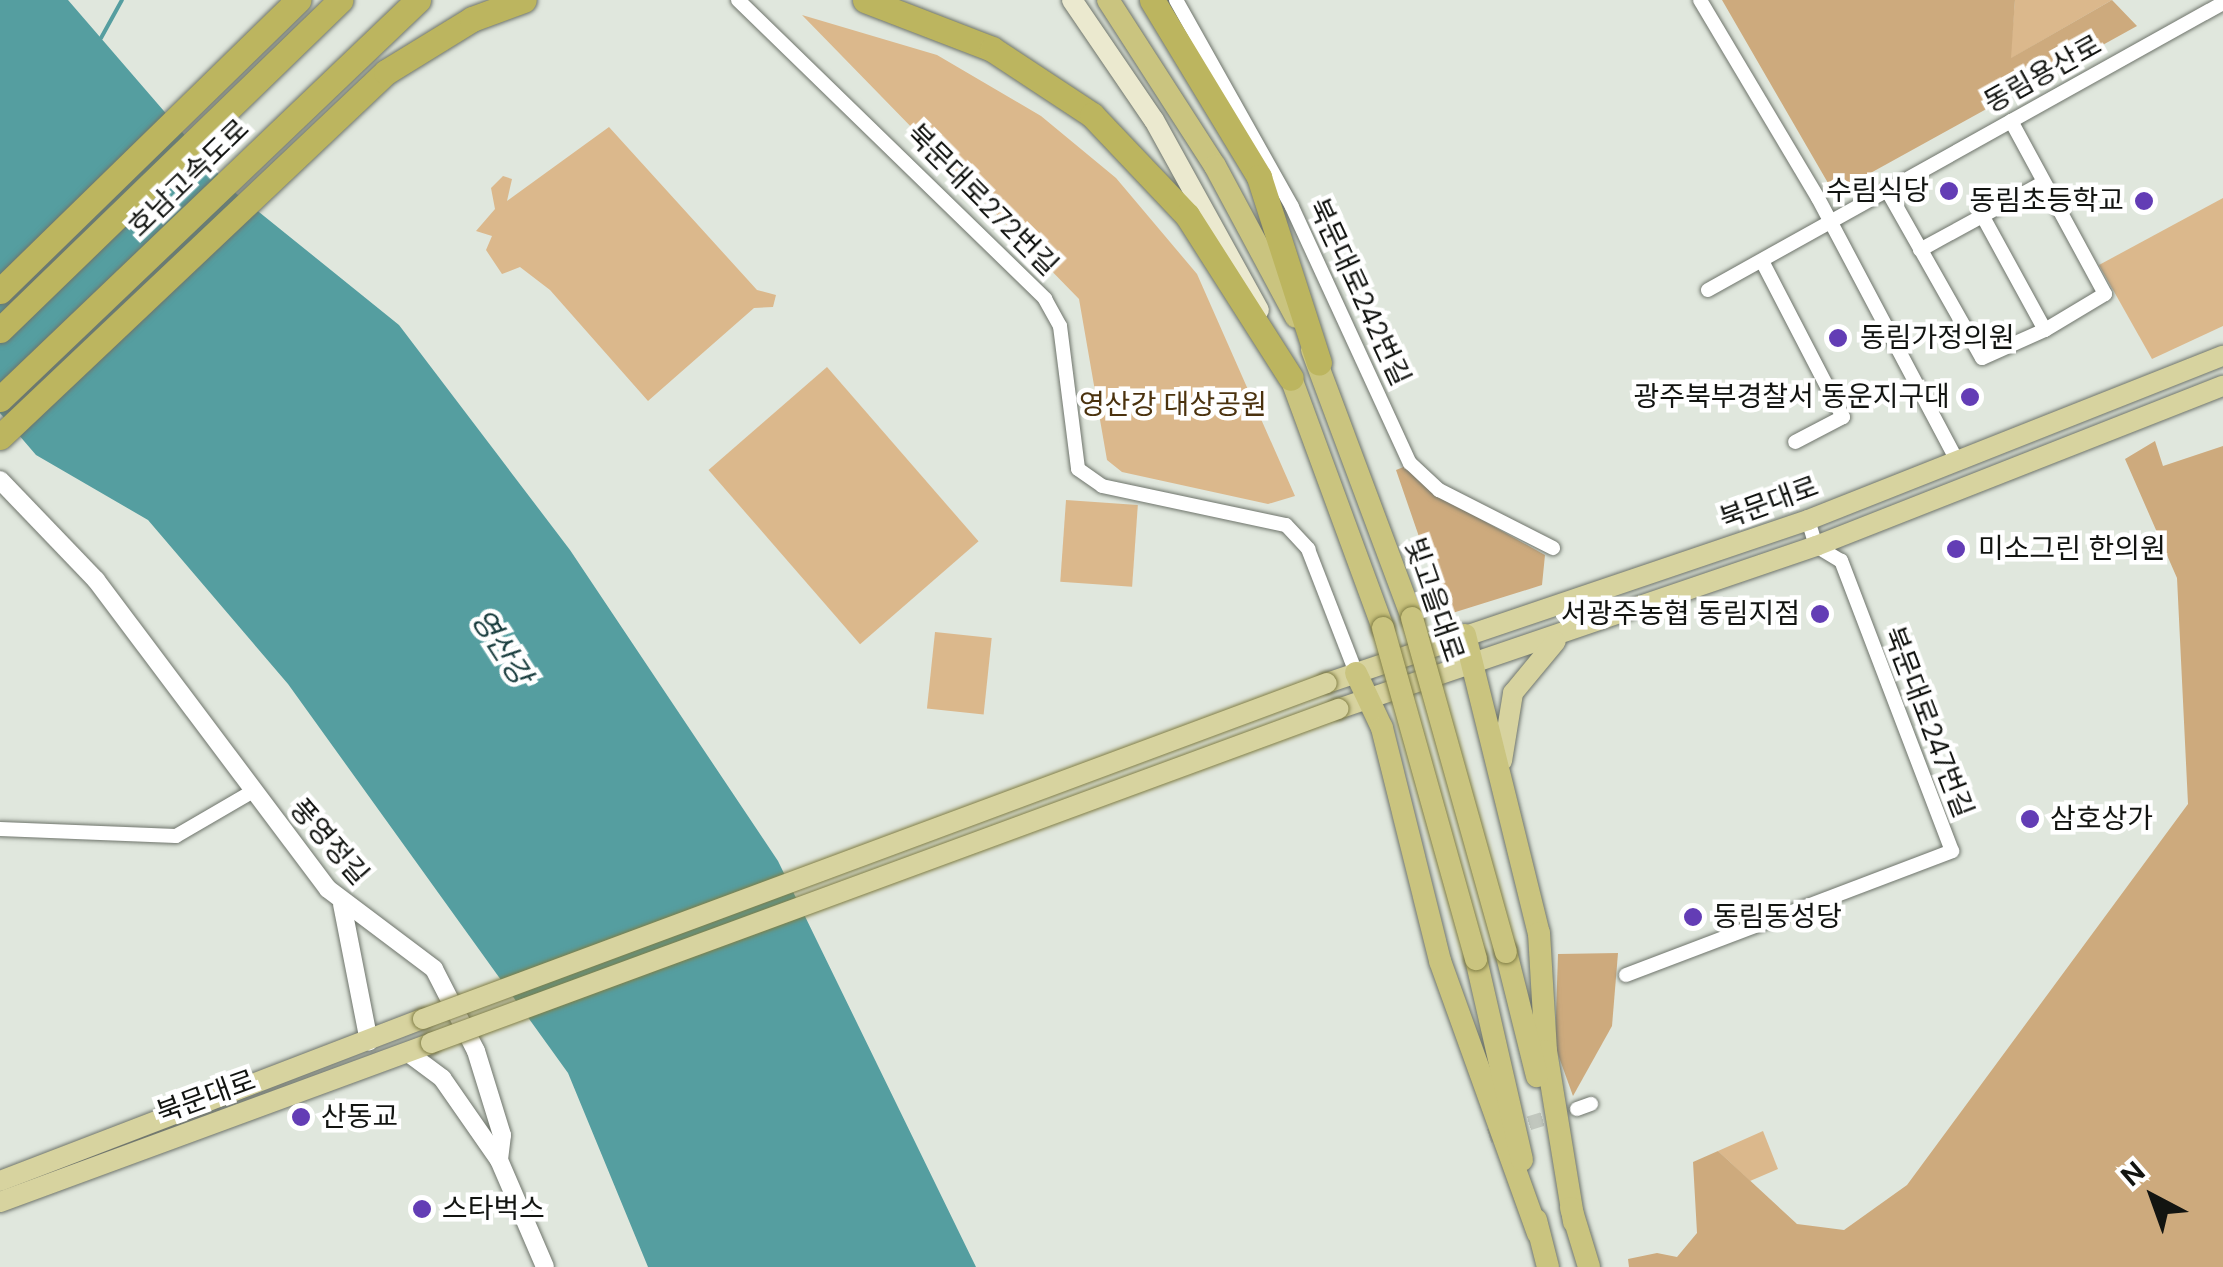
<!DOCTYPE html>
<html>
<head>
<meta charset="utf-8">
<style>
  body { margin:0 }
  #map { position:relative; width:2223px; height:1267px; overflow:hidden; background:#e0e7dd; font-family:"DM Sans","Noto Sans KR",sans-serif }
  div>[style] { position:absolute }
  .green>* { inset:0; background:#dbb88c; transform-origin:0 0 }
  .forest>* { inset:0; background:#cdaa7d }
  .water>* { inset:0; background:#559ea0 }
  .stream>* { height:4px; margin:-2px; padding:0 2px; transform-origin:2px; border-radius:2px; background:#559ea0 }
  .minor-tunnel>* { height:14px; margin-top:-7px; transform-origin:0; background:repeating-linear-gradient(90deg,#c1c7be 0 14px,transparent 0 21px) }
  .roads { filter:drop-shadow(0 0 2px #6e746b) drop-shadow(0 0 2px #6e746b) }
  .minor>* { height:14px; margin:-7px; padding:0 7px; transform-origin:7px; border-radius:7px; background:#fff }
  .tertiary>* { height:18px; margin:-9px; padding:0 9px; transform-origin:9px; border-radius:9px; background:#fff }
  .secondary>* { height:20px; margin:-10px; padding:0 10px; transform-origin:10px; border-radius:10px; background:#ebe9cf }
  .primary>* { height:20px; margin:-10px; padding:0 10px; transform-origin:10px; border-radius:10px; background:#d7d39f }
  .trunk>* { height:22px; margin:-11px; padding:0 11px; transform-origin:11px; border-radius:11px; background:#cac47f }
  .motorway>* { height:25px; margin:-12.5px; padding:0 12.5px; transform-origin:12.5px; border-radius:12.5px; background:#bcb55f }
  .bridges { filter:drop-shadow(0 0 2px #807d44) drop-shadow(0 0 2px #807d44) }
  .primary-bridge>* { height:20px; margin:-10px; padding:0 10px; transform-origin:10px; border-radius:10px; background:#d7d39f }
  .trunk-bridge>* { height:22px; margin:-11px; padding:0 11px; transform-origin:11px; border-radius:11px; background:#cac47f }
  .dots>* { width:28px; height:28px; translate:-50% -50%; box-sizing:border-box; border:5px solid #fff; border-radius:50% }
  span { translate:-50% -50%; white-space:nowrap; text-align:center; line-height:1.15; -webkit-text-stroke:9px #fff; paint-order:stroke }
  .street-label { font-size:28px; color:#121411 }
  .poi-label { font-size:28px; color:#121411 }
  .right { translate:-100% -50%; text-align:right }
  .left { translate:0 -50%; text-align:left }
  .park-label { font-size:28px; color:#4b320e }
  .water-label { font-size:30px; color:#183c3d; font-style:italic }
  .north { position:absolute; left:2103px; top:1147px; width:100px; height:100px; -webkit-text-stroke:8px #fff; paint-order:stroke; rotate:319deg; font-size:28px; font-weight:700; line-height:40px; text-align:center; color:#121411 }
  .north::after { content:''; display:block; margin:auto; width:35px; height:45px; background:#121411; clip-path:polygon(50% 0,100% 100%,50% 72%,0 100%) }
</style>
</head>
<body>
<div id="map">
  <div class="green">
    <i style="clip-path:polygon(2015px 0,2112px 0,2010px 59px)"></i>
    <i style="clip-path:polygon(802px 15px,937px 55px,1041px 116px,1116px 178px,1197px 274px,1295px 496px,1268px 504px,1122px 472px,1107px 460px,1079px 299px)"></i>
    <i style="clip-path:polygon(609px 127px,757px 290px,776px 295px,773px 307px,754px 308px,648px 401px,550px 290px,520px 267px,502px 274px,486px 250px,492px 236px,476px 231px,495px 209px,491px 188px,503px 176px,512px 179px,507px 201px)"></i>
    <i style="clip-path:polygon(2223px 198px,2223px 326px,2152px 359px,2099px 265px)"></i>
    <i style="left:827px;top:367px;width:231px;height:157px;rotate:49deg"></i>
    <i style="left:1066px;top:500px;width:72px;height:82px;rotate:4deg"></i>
    <i style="left:935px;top:632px;width:57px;height:77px;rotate:6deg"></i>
    <i style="clip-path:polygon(1763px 1131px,1778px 1169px,1750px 1181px,1718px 1151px)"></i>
  </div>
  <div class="forest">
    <i style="clip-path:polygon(1722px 0,2015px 0,2011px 58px,2112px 0,2137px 26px,1847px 186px,1828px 183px)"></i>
    <i style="clip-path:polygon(2155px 441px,2163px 466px,2223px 446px,2223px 1267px,1629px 1267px,1628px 1259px,1657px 1253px,1677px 1257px,1697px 1233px,1693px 1162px,1718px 1151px,1797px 1224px,1844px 1230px,1907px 1185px,2188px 804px,2177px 578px,2125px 459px)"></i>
    <i style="clip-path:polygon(1406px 466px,1432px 492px,1545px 555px,1542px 585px,1446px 615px,1396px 470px)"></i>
    <i style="clip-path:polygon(1618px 953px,1612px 1026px,1573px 1096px,1555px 1046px,1558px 954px)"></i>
  </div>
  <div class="water">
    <i style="clip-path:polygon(0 0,68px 0,233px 191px,399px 325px,570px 550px,778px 861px,976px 1267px,648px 1267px,568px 1073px,288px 684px,148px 520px,36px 455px,0 413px)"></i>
  </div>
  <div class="stream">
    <i style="left:101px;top:38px;width:43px;rotate:-61.1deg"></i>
  </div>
  <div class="minor-tunnel">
    <i style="left:1489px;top:1136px;width:77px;rotate:-17.5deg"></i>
  </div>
  <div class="roads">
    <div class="minor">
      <i style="left:738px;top:0;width:429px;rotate:44.2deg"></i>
      <i style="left:1045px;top:299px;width:31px;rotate:61deg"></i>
      <i style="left:1060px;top:326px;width:144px;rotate:82.8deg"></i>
      <i style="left:1078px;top:469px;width:29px;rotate:35deg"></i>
      <i style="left:1102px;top:486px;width:188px;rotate:12deg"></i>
      <i style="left:1286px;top:525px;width:33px;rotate:47deg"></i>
      <i style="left:1308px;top:549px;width:133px;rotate:68.8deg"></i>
      <i style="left:1176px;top:0;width:237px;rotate:60.7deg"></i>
      <i style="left:1292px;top:207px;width:282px;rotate:65.3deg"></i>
      <i style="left:1410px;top:463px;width:40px;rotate:43deg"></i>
      <i style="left:1439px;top:490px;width:128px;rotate:27deg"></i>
      <i style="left:1700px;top:0;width:230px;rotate:59.2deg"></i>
      <i style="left:1818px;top:198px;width:295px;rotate:62.1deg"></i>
      <i style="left:1887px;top:190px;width:193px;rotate:60.5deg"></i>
      <i style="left:1982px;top:358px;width:69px;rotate:-24deg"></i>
      <i style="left:2045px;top:330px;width:70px;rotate:-31deg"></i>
      <i style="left:2105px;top:294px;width:197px;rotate:-118.5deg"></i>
      <i style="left:1982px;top:215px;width:131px;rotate:61.3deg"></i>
      <i style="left:1920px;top:250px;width:141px;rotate:-28.7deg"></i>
      <i style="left:1762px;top:261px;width:176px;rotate:62.6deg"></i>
      <i style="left:1843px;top:417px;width:54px;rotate:152.5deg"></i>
      <i style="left:1708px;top:290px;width:590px;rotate:-29.13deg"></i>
      <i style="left:0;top:829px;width:176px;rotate:2.3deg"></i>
      <i style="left:176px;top:836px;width:86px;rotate:-30.2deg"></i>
      <i style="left:1626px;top:975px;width:349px;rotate:-20.8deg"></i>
      <i style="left:1952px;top:851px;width:311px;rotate:-110.9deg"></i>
      <i style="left:1841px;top:561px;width:29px;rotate:-149deg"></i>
      <i style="left:1816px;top:546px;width:27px;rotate:-107deg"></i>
      <i style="left:1577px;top:1109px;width:15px;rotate:-20deg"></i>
    </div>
    <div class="tertiary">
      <i style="left:0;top:480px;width:139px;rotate:46.2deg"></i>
      <i style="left:96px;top:580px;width:386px;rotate:53.1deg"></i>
      <i style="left:328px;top:889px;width:133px;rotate:37deg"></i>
      <i style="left:434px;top:969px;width:92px;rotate:62.9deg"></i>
      <i style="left:476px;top:1051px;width:88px;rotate:72.8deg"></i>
      <i style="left:502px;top:1135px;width:25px;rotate:97deg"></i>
      <i style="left:499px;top:1160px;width:116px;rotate:66.7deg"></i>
      <i style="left:342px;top:904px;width:140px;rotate:78.9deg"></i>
      <i style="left:407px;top:1052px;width:44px;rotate:36.6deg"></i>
      <i style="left:442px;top:1078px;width:100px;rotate:55.2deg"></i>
    </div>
    <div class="secondary">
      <i style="left:1072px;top:0;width:145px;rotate:55.7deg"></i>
      <i style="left:1154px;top:120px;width:217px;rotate:61.1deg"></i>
    </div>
    <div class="primary">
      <i style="left:1327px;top:683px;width:508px;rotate:-18.72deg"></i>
      <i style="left:1808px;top:520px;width:446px;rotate:-21.6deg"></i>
      <i style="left:1338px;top:709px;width:505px;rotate:-18.83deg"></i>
      <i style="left:1816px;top:546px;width:437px;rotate:-21.5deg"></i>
      <i style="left:1502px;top:761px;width:69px;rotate:-80.8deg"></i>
      <i style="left:1513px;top:693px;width:67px;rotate:-50.4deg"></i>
      <i style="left:0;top:1181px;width:453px;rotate:-21deg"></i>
      <i style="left:0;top:1202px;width:459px;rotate:-20.2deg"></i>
    </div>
    <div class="trunk">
      <i style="left:1108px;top:0;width:197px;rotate:57.2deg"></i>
      <i style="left:1215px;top:166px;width:171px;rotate:61.8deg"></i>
      <i style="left:1312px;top:350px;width:286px;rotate:69.5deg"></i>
      <i style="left:1291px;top:378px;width:266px;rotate:69.8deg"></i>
      <i style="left:1465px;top:635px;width:307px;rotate:76.1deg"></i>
      <i style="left:1539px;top:933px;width:118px;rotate:86.6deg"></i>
      <i style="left:1546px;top:1051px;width:173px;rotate:80.7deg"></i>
      <i style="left:1356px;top:673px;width:61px;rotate:64.7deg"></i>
      <i style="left:1382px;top:728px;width:240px;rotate:76deg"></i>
      <i style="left:1440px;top:961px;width:289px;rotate:70.2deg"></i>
      <i style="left:1506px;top:952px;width:128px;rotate:76deg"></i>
      <i style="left:1476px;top:959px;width:206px;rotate:77.1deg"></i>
      <i style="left:1571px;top:1208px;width:62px;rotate:73deg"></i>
      <i style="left:1536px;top:1220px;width:49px;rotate:75.7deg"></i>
    </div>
    <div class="motorway">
      <i style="left:865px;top:0;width:136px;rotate:21.1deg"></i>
      <i style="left:992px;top:49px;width:120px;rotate:33.4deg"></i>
      <i style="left:1092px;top:115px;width:138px;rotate:46.5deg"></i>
      <i style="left:1187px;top:215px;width:193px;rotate:57.5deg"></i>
      <i style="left:1152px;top:0;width:207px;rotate:58.8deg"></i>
      <i style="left:1259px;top:177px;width:195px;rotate:72.1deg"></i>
      <i style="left:0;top:291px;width:417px;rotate:-44.3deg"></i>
      <i style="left:0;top:330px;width:474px;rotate:-44.1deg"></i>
      <i style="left:0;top:399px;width:578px;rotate:-43.67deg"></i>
      <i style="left:0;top:437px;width:531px;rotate:-43.4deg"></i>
      <i style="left:386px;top:72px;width:101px;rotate:-31.6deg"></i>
      <i style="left:472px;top:19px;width:55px;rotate:-20.1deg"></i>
    </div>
  </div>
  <div class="bridges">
    <div class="primary-bridge">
      <i style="left:423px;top:1019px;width:964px;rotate:-20.39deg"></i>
      <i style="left:431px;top:1043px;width:967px;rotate:-20.22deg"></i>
    </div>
    <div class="trunk-bridge">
      <i style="left:1412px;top:618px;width:347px;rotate:74.3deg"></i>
      <i style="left:1383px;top:628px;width:344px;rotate:74.3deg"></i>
    </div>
  </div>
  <div class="dots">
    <i style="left:1949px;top:191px;background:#633db5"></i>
    <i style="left:2144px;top:201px;background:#633db5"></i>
    <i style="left:1838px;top:338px;background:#633db5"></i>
    <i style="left:1970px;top:397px;background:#633db5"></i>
    <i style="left:1956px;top:549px;background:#633db5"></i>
    <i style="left:1820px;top:614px;background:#633db5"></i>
    <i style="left:2030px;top:819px;background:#633db5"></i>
    <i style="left:1693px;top:917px;background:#633db5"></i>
    <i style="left:301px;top:1117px;background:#633db5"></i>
    <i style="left:422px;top:1209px;background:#633db5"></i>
  </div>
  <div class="street-label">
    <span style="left:2043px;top:74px;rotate:-29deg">동림용산로</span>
    <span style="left:189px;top:178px;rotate:-44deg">호남고속도로</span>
    <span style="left:982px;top:200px;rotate:45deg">북문대로272번길</span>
    <span style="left:1359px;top:292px;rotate:65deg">북문대로242번길</span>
    <span style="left:1769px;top:503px;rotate:-20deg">북문대로</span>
    <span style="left:1434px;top:600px;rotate:71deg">빛고을대로</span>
    <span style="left:1928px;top:722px;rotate:69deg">북문대로247번길</span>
    <span style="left:329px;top:842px;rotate:49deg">풍영정길</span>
    <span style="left:206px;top:1097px;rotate:-20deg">북문대로</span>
  </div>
  <div class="poi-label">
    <span class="right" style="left:1929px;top:191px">수림식당</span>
    <span class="right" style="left:2124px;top:201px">동림초등학교</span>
    <span class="left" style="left:1860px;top:338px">동림가정의원</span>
    <span class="right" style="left:1950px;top:397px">광주북부경찰서 동운지구대</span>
    <span class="left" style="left:1978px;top:549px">미소그린 한의원</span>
    <span class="right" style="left:1800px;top:614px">서광주농협 동림지점</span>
    <span class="left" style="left:2050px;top:819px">삼호상가</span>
    <span class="left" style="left:1713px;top:917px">동림동성당</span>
    <span class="left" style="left:321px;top:1117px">산동교</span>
    <span class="left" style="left:442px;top:1209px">스타벅스</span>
  </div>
  <div class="park-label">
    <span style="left:1173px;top:405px">영산강 대상공원</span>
  </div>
  <div class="water-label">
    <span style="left:501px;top:647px;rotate:57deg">영산강</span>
  </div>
  <div class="north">N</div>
</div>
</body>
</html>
